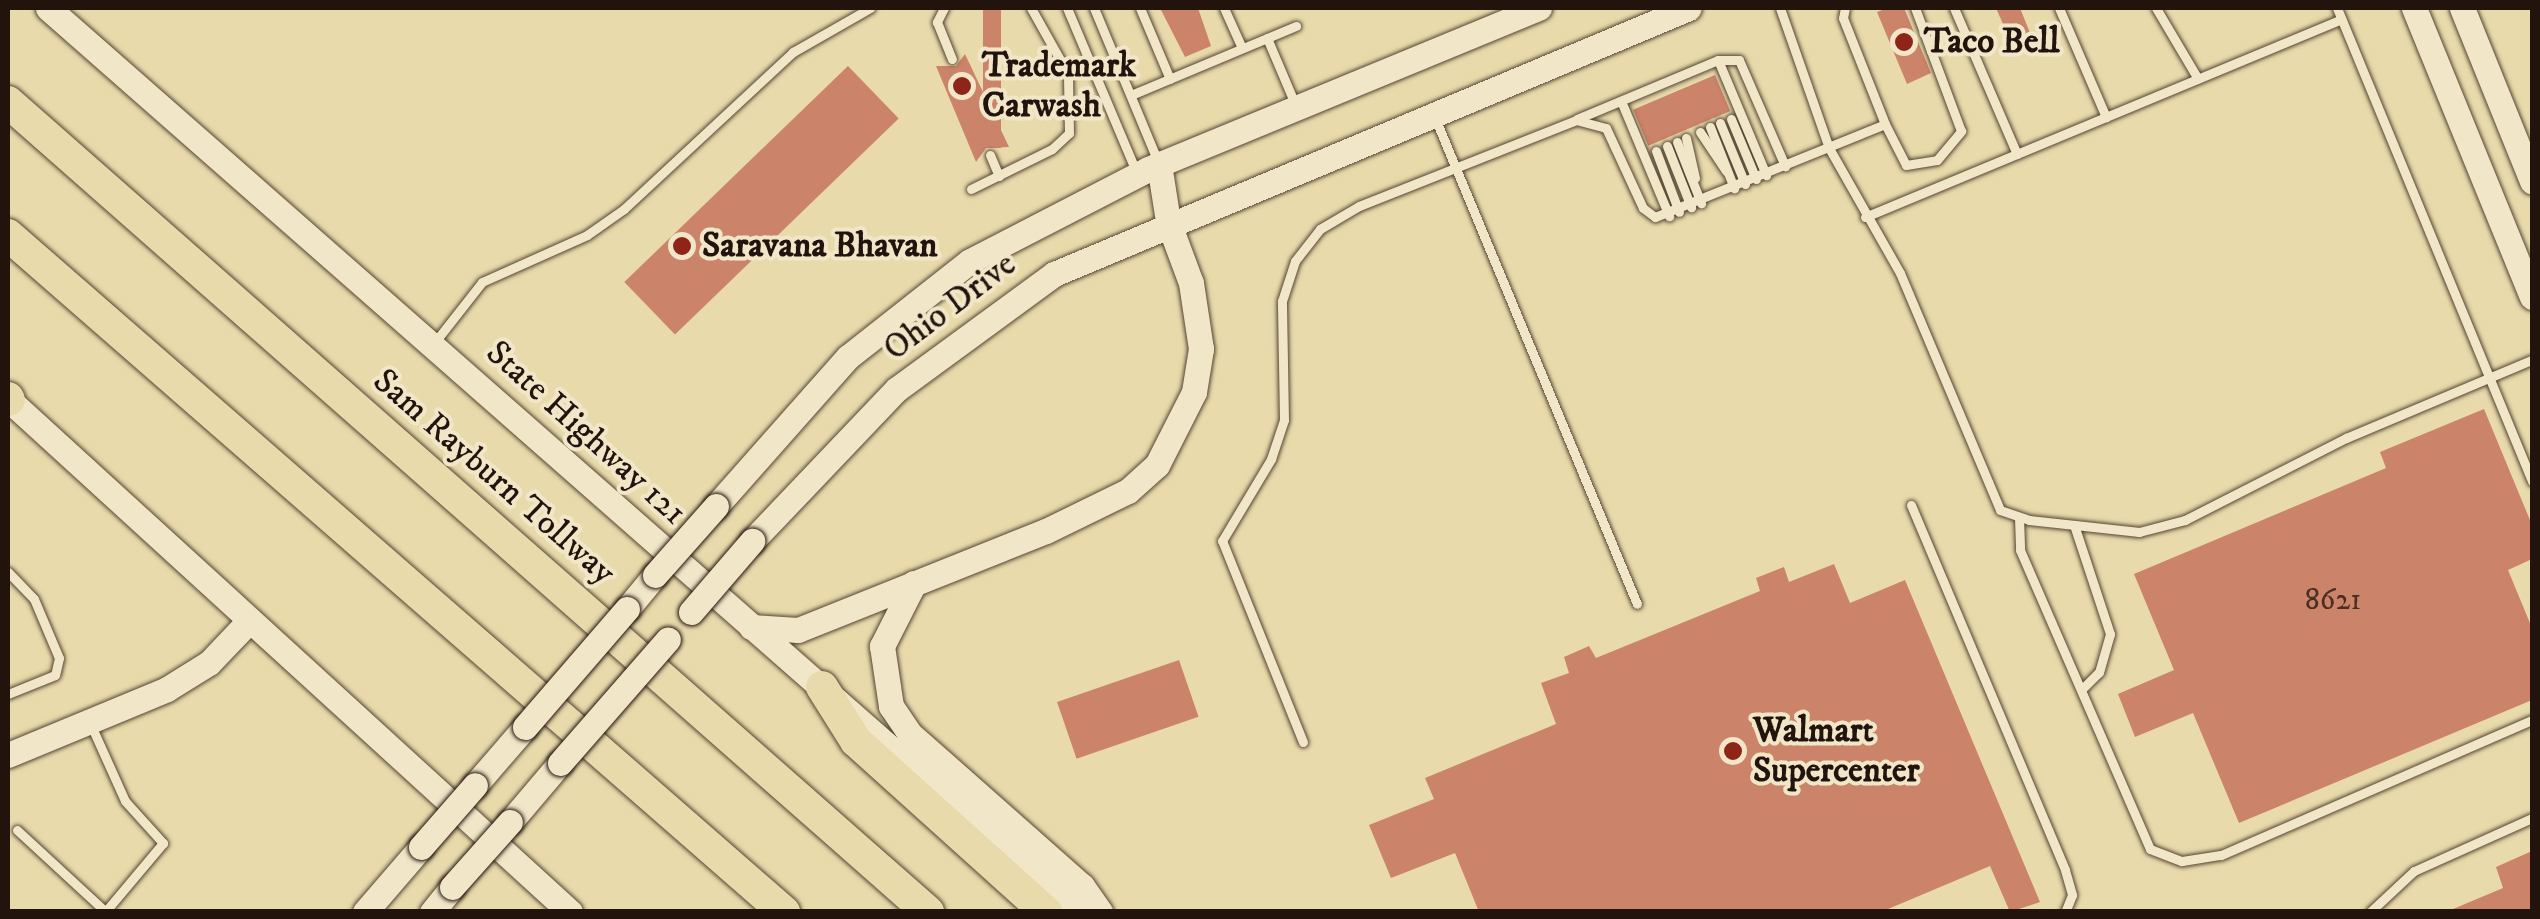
<!DOCTYPE html>
<html>
<head>
<meta charset="utf-8">
<style>
  body { margin:0 }
  #map { position:relative; width:2540px; height:919px; overflow:hidden; background:#e9daab; font-family:"IM FELL DW Pica",serif }
  div>[style] { position:absolute }
  .building>* { inset:0; background:#cb8369; transform-origin:0 0 }
  .roads { filter:drop-shadow(0 0 2px #544534) drop-shadow(0 0 2px #544534) }
  .lane>* { height:9px; margin:-4.5px; padding:0 4.5px; transform-origin:4.5px; border-radius:4.5px; background:#f1e7c8 }
  .secondary>* { height:25px; margin:-12.5px; padding:0 12.5px; transform-origin:12.5px; border-radius:12.5px; background:#f1e7c8 }
  .highway>* { height:32px; margin:-16px; padding:0 16px; transform-origin:16px; border-radius:16px; background:#e9daab }
  .bridges { filter:drop-shadow(0 0 2px #22130d) drop-shadow(0 0 2px #22130d) }
  .secondary-bridge>* { height:25px; margin:-12.5px; padding:0 12.5px; transform-origin:12.5px; border-radius:12.5px; background:#f1e7c8 }
  .dots>* { width:28px; height:28px; translate:-50% -50%; box-sizing:border-box; border:5px solid #f1e7c8; border-radius:50% }
  span { translate:-50% -50%; white-space:nowrap; text-align:center; line-height:1.15; -webkit-text-stroke:8px #f1e7c8; paint-order:stroke }
  .number-label { font-size:30px; color:#4c2f24 }
  .number-label span { -webkit-text-stroke-width:0 }
  .poi-label { font-size:35px; color:#22130d; font-weight:700 }
  .left { translate:0 -50%; text-align:left }
  .street-label { font-size:35px; color:#22130d }
  .frame { position:absolute; inset:0; border:10px solid #22130d; pointer-events:none }
</style>
</head>
<body>
<div id="map">
  <div class="building">
    <i style="left:983px;top:8px;width:18px;height:140px"></i>
    <i style="clip-path:polygon(1160px 8px,1198px 8px,1211px 46px,1185px 57px)"></i>
    <i style="clip-path:polygon(1888px 8px,1904px 8px,1931px 73px,1907px 84px,1877px 12px)"></i>
    <i style="clip-path:polygon(1996px 8px,2020px 8px,2032px 38px,2013px 47px)"></i>
    <i style="clip-path:polygon(965px 54px,1009px 147px,986px 148px,976px 162px,936px 66px,956px 66px)"></i>
    <i style="left:848px;top:66px;width:73px;height:311px;rotate:46deg"></i>
    <i style="left:1715px;top:75px;width:39px;height:89px;rotate:67deg"></i>
    <i style="clip-path:polygon(2484px 409px,2532px 525px,2532px 559px,2508px 570px,2532px 628px,2532px 700px,2239px 823px,2193px 713px,2135px 737px,2118px 694px,2174px 670px,2134px 574px,2386px 468px,2380px 452px)"></i>
    <i style="clip-path:polygon(1834px 564px,1850px 603px,1905px 580px,2040px 902px,2010px 912px,1990px 866px,1881px 912px,1479px 912px,1455px 853px,1391px 878px,1369px 825px,1434px 799px,1425px 778px,1556px 724px,1541px 683px,1569px 673px,1564px 657px,1589px 646px,1596px 658px,1760px 591px,1756px 578px,1784px 567px,1789px 582px)"></i>
    <i style="left:1179px;top:660px;width:60px;height:129px;rotate:71deg"></i>
    <i style="clip-path:polygon(2532px 851px,2532px 912px,2446px 912px,2503px 888px,2496px 867px)"></i>
  </div>
  <div class="roads">
    <div class="lane">
      <i style="left:944px;top:8px;width:16px;rotate:117deg"></i>
      <i style="left:937px;top:22px;width:40px;rotate:68deg"></i>
      <i style="left:1031px;top:8px;width:76px;rotate:60.7deg"></i>
      <i style="left:1067px;top:8px;width:177px;rotate:67.1deg"></i>
      <i style="left:1094px;top:8px;width:167px;rotate:67.4deg"></i>
      <i style="left:1140px;top:8px;width:77px;rotate:67.1deg"></i>
      <i style="left:1224px;top:8px;width:44px;rotate:65.8deg"></i>
      <i style="left:1780px;top:8px;width:148px;rotate:70.7deg"></i>
      <i style="left:1829px;top:148px;width:144px;rotate:60.4deg"></i>
      <i style="left:1900px;top:273px;width:257px;rotate:67.1deg"></i>
      <i style="left:2000px;top:510px;width:31px;rotate:19deg"></i>
      <i style="left:2029px;top:520px;width:111px;rotate:6.2deg"></i>
      <i style="left:2139px;top:532px;width:48px;rotate:-14.6deg"></i>
      <i style="left:2185px;top:520px;width:181px;rotate:-27deg"></i>
      <i style="left:2346px;top:438px;width:202px;rotate:-22.8deg"></i>
      <i style="left:1954px;top:8px;width:159px;rotate:66.7deg"></i>
      <i style="left:2059px;top:8px;width:119px;rotate:66.7deg"></i>
      <i style="left:2156px;top:8px;width:82px;rotate:59.4deg"></i>
      <i style="left:2337px;top:8px;width:512px;rotate:67.6deg"></i>
      <i style="left:1267px;top:38px;width:72px;rotate:67deg"></i>
      <i style="left:1718px;top:60px;width:21px"></i>
      <i style="left:1739px;top:60px;width:116px;rotate:66.5deg"></i>
      <i style="left:1131px;top:95px;width:179px;rotate:-22.7deg"></i>
      <i style="left:1621px;top:101px;width:125px;rotate:67.3deg"></i>
      <i style="left:1435px;top:118px;width:526px;rotate:67.43deg"></i>
      <i style="left:1577px;top:119px;width:153px;rotate:-22.7deg"></i>
      <i style="left:1718px;top:60px;width:125px;rotate:67.3deg"></i>
      <i style="left:1731px;top:119px;width:65px;rotate:67.4deg"></i>
      <i style="left:1720px;top:123px;width:66px;rotate:67.7deg"></i>
      <i style="left:1885px;top:124px;width:46px;rotate:62.9deg"></i>
      <i style="left:1906px;top:165px;width:31px;rotate:-9deg"></i>
      <i style="left:1937px;top:160px;width:38px;rotate:-50deg"></i>
      <i style="left:1961px;top:131px;width:131px;rotate:-110.5deg"></i>
      <i style="left:1710px;top:127px;width:66px;rotate:68.5deg"></i>
      <i style="left:1700px;top:132px;width:47px;rotate:56.3deg"></i>
      <i style="left:1686px;top:138px;width:41px;rotate:77.3deg"></i>
      <i style="left:1677px;top:142px;width:66px;rotate:68.5deg"></i>
      <i style="left:1667px;top:146px;width:66px;rotate:68.5deg"></i>
      <i style="left:1656px;top:151px;width:65px;rotate:69.3deg"></i>
      <i style="left:990px;top:155px;width:23px;rotate:67deg"></i>
      <i style="left:971px;top:189px;width:90px;rotate:-26.3deg"></i>
      <i style="left:1052px;top:149px;width:23px;rotate:-43deg"></i>
      <i style="left:1069px;top:133px;width:59px;rotate:-91deg"></i>
      <i style="left:1068px;top:74px;width:25px;rotate:-26deg"></i>
      <i style="left:1865px;top:217px;width:516px;rotate:-22.54deg"></i>
      <i style="left:435px;top:342px;width:76px;rotate:-51.9deg"></i>
      <i style="left:482px;top:282px;width:115px;rotate:-24.1deg"></i>
      <i style="left:587px;top:235px;width:45px;rotate:-35.1deg"></i>
      <i style="left:624px;top:209px;width:231px;rotate:-42.9deg"></i>
      <i style="left:793px;top:52px;width:89px;rotate:-29.7deg"></i>
      <i style="left:1911px;top:505px;width:396px;rotate:67.1deg"></i>
      <i style="left:2065px;top:870px;width:26px;rotate:74deg"></i>
      <i style="left:2072px;top:895px;width:18px;rotate:112deg"></i>
      <i style="left:2019px;top:517px;width:33px;rotate:88deg"></i>
      <i style="left:2020px;top:550px;width:326px;rotate:66.5deg"></i>
      <i style="left:2150px;top:849px;width:34px;rotate:21deg"></i>
      <i style="left:2182px;top:861px;width:39px;rotate:-9deg"></i>
      <i style="left:2221px;top:855px;width:339px;rotate:-23.5deg"></i>
      <i style="left:2074px;top:525px;width:115px;rotate:71.7deg"></i>
      <i style="left:2110px;top:634px;width:40px;rotate:106deg"></i>
      <i style="left:2099px;top:672px;width:25px;rotate:135deg"></i>
      <i style="left:8px;top:572px;width:37px;rotate:46deg"></i>
      <i style="left:34px;top:599px;width:64px;rotate:67deg"></i>
      <i style="left:59px;top:658px;width:17px;rotate:103deg"></i>
      <i style="left:55px;top:675px;width:51px;rotate:158deg"></i>
      <i style="left:90px;top:723px;width:85px;rotate:65.8deg"></i>
      <i style="left:125px;top:801px;width:57px;rotate:47.9deg"></i>
      <i style="left:163px;top:843px;width:90px;rotate:130deg"></i>
      <i style="left:1303px;top:742px;width:217px;rotate:-111.9deg"></i>
      <i style="left:1222px;top:541px;width:96px;rotate:-59.1deg"></i>
      <i style="left:1271px;top:459px;width:41px;rotate:-71.6deg"></i>
      <i style="left:1284px;top:420px;width:119px;rotate:-91deg"></i>
      <i style="left:1282px;top:301px;width:42px;rotate:-72deg"></i>
      <i style="left:1295px;top:261px;width:41px;rotate:-52deg"></i>
      <i style="left:1320px;top:229px;width:45px;rotate:-30.5deg"></i>
      <i style="left:1359px;top:206px;width:233px;rotate:-21.6deg"></i>
      <i style="left:1576px;top:120px;width:31px;rotate:15deg"></i>
      <i style="left:1606px;top:128px;width:88px;rotate:65.2deg"></i>
      <i style="left:1643px;top:208px;width:15px;rotate:37deg"></i>
      <i style="left:1655px;top:217px;width:248px;rotate:-22deg"></i>
      <i style="left:1885px;top:124px;width:114px;rotate:-111.6deg"></i>
      <i style="left:1843px;top:18px;width:10px;rotate:-79deg"></i>
      <i style="left:17px;top:830px;width:121px;rotate:42.7deg"></i>
      <i style="left:2370px;top:912px;width:60px;rotate:-43deg"></i>
      <i style="left:2414px;top:871px;width:129px;rotate:-24.2deg"></i>
    </div>
    <div class="secondary">
      <i style="left:48px;top:8px;width:1370px;rotate:41.3deg"></i>
      <i style="left:2414px;top:8px;width:312px;rotate:67.8deg"></i>
      <i style="left:2462px;top:8px;width:187px;rotate:68deg"></i>
      <i style="left:8px;top:399px;width:761px;rotate:42.39deg"></i>
      <i style="left:716px;top:506px;width:199px;rotate:-48.5deg"></i>
      <i style="left:848px;top:357px;width:155px;rotate:-38.2deg"></i>
      <i style="left:970px;top:261px;width:200px;rotate:-27.3deg"></i>
      <i style="left:1148px;top:169px;width:423px;rotate:-22.4deg"></i>
      <i style="left:752px;top:541px;width:210px;rotate:-46.4deg"></i>
      <i style="left:897px;top:389px;width:195px;rotate:-36.2deg"></i>
      <i style="left:1054px;top:274px;width:688px;rotate:-22.73deg"></i>
      <i style="left:914px;top:583px;width:71px;rotate:116.9deg"></i>
      <i style="left:882px;top:646px;width:61px;rotate:81.5deg"></i>
      <i style="left:891px;top:706px;width:34px;rotate:56deg"></i>
      <i style="left:910px;top:734px;width:230px;rotate:41.5deg"></i>
      <i style="left:1082px;top:886px;width:32px;rotate:55deg"></i>
      <i style="left:627px;top:609px;width:44px;rotate:-50.5deg"></i>
      <i style="left:751px;top:627px;width:47px;rotate:3.7deg"></i>
      <i style="left:798px;top:630px;width:267px;rotate:-21.8deg"></i>
      <i style="left:1046px;top:531px;width:91px;rotate:-26deg"></i>
      <i style="left:1128px;top:491px;width:39px;rotate:-42deg"></i>
      <i style="left:1157px;top:465px;width:82px;rotate:-63.1deg"></i>
      <i style="left:1194px;top:392px;width:44px;rotate:-80.8deg"></i>
      <i style="left:1201px;top:349px;width:67px;rotate:-98.6deg"></i>
      <i style="left:1191px;top:283px;width:66px;rotate:-110.4deg"></i>
      <i style="left:1168px;top:221px;width:58px;rotate:-99deg"></i>
      <i style="left:8px;top:755px;width:172px;rotate:-22.5deg"></i>
      <i style="left:167px;top:689px;width:49px;rotate:-31.8deg"></i>
      <i style="left:209px;top:663px;width:57px;rotate:-46.4deg"></i>
      <i style="left:475px;top:785px;width:77px;rotate:-49.2deg"></i>
      <i style="left:510px;top:822px;width:77px;rotate:-49.7deg"></i>
      <i style="left:365px;top:912px;width:86px;rotate:-49.3deg"></i>
      <i style="left:432px;top:912px;width:32px;rotate:-51deg"></i>
    </div>
    <div class="highway">
      <i style="left:8px;top:102px;width:1226px;rotate:41.36deg"></i>
      <i style="left:8px;top:235px;width:1030px;rotate:41.1deg"></i>
      <i style="left:8px;top:398px;width:2px;rotate:63deg"></i>
      <i style="left:822px;top:687px;width:64px;rotate:57.8deg"></i>
      <i style="left:856px;top:741px;width:256px;rotate:42deg"></i>
    </div>
  </div>
  <div class="bridges">
    <div class="secondary-bridge">
      <i style="left:655px;top:575px;width:92px;rotate:-48.5deg"></i>
      <i style="left:691px;top:612px;width:94px;rotate:-49.3deg"></i>
      <i style="left:525px;top:727px;width:156px;rotate:-49.2deg"></i>
      <i style="left:560px;top:763px;width:164px;rotate:-48.9deg"></i>
      <i style="left:421px;top:847px;width:82px;rotate:-48.9deg"></i>
      <i style="left:452px;top:887px;width:87px;rotate:-48.3deg"></i>
    </div>
  </div>
  <div class="dots">
    <i style="left:1904px;top:42px;background:#8f2418"></i>
    <i style="left:962px;top:86px;background:#8f2418"></i>
    <i style="left:682px;top:246px;background:#8f2418"></i>
    <i style="left:1733px;top:751px;background:#8f2418"></i>
  </div>
  <div class="number-label">
    <span style="left:2333px;top:601px">8621</span>
  </div>
  <div class="poi-label">
    <span class="left" style="left:1924px;top:42px">Taco Bell</span>
    <span class="left" style="left:982px;top:86px">Trademark<br>Carwash</span>
    <span class="left" style="left:702px;top:246px">Saravana Bhavan</span>
    <span class="left" style="left:1753px;top:751px">Walmart<br>Supercenter</span>
  </div>
  <div class="street-label">
    <span style="left:950px;top:307px;rotate:-37deg">Ohio Drive</span>
    <span style="left:586px;top:433px;rotate:42deg">State Highway 121</span>
    <span style="left:494px;top:477px;rotate:41deg">Sam Rayburn Tollway</span>
  </div>
  <div class="frame"></div>
</div>
</body>
</html>
